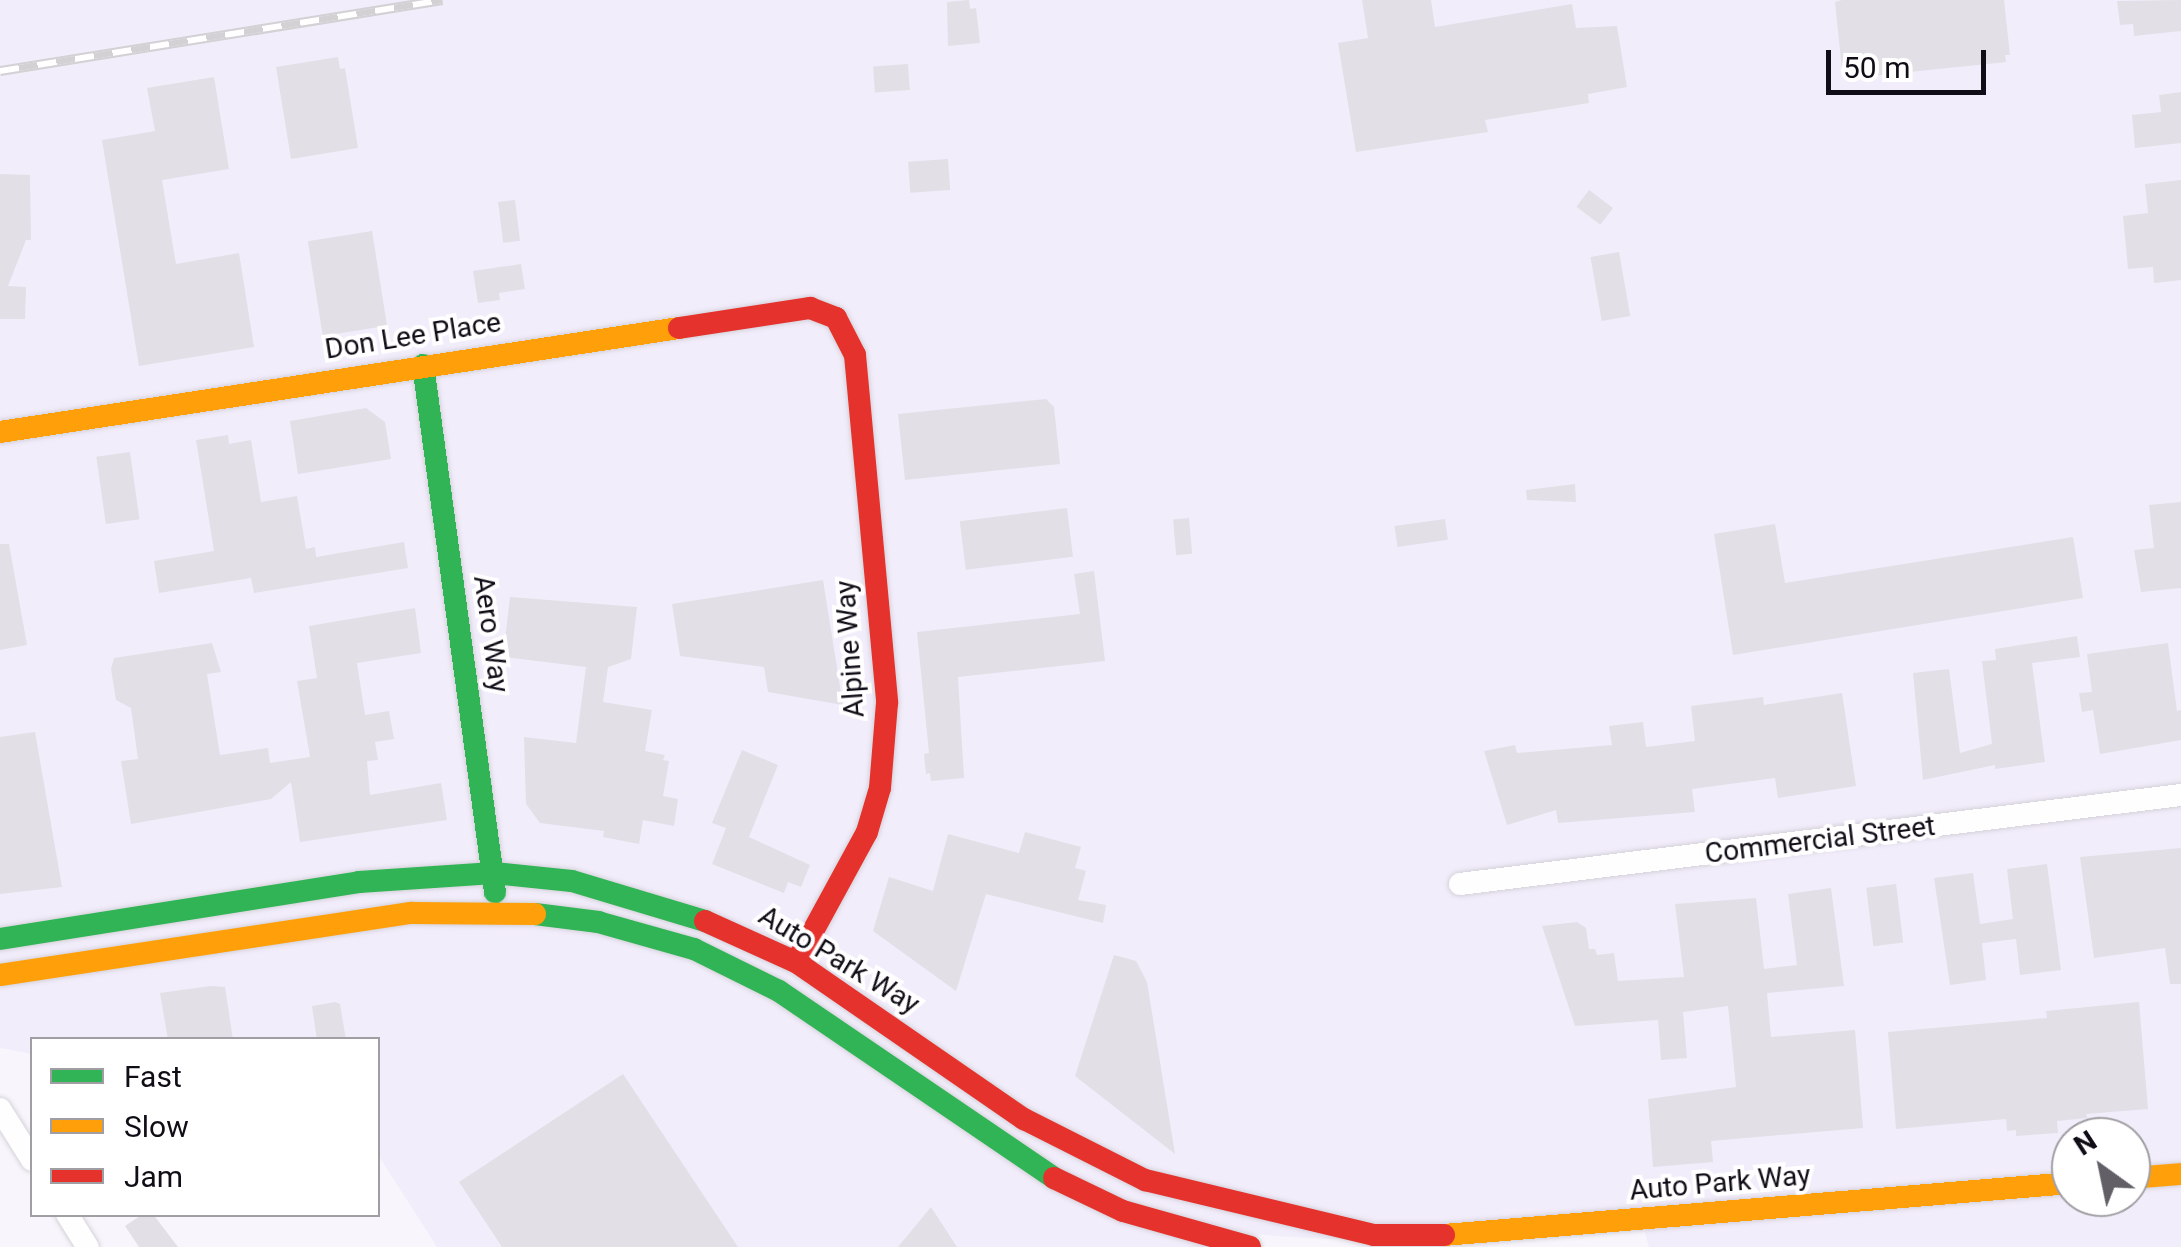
<!DOCTYPE html>
<html>
<head>
<meta charset="utf-8">
<style>
  body { margin:0 }
  #map { position:relative; width:2181px; height:1247px; overflow:hidden; background:#f8f6fc; font-family:Roboto,sans-serif }
  div>[style] { position:absolute }
  .built>* { inset:0; background:#f2edfb }
  .building>* { inset:0; background:#e2dfe7; transform-origin:0 0 }
  .roads { filter:drop-shadow(0 0 2px #d5d2da) drop-shadow(0 0 2px #d5d2da) }
  .street>* { height:22px; margin:-11px; padding:0 11px; transform-origin:11px; border-radius:11px; background:#fefeff }
  .fast>* { height:22px; margin:-11px; padding:0 11px; transform-origin:11px; border-radius:11px; background:#30b455 }
  .slow>* { height:22px; margin:-11px; padding:0 11px; transform-origin:11px; border-radius:11px; background:#ff9f0a }
  .jam>* { height:22px; margin:-11px; padding:0 11px; transform-origin:11px; border-radius:11px; background:#e5322d }
  .rail>* { height:10px; margin-top:-5px; transform-origin:0; background:repeating-linear-gradient(90deg,#fff 0 19px,#d3d1d4 0 38px); box-sizing:border-box; border-block:2px solid #d3d1d4 }
  span { translate:-50% -50%; white-space:nowrap; text-align:center; line-height:1.15; -webkit-text-stroke:8px #fff; paint-order:stroke }
  .street-label { font-size:28px; color:#110d17 }
  .legend { position:absolute; left:30px; top:1037px; width:350px; height:180px; box-sizing:border-box; background:#fff; border:2px solid #a09ea2; margin:0; padding:12px 18px; list-style:none; font-size:30px; color:#110d17 }
  .legend li { display:flex; align-items:center; gap:20px; height:50px }
  .legend b { width:50px; border:2px solid #a09ea2 }
  .north { position:absolute; left:2051px; top:1117px; width:100px; height:100px; box-sizing:border-box; background:#fff; border:2px solid #a09ea2; border-radius:50%; rotate:327deg; font-size:28px; font-weight:700; line-height:40px; text-align:center; color:#110d17 }
  .north::after { content:''; display:block; margin:auto; width:35px; height:45px; background:#625f67; clip-path:polygon(50% 0,100% 100%,50% 72%,0 100%) }
  .scale { position:absolute; left:1826px; top:50px; width:160px; height:45px; box-sizing:border-box; border:5px solid #110d17; border-top:0; padding-left:12px; font-size:30px; line-height:35px; white-space:nowrap; color:#110d17; -webkit-text-stroke:8px #fff; paint-order:stroke }
</style>
</head>
<body>
<div id="map">
  <div class="built">
    <i style="clip-path:polygon(evenodd,0 0,2181px 0,2181px 1247px,1649px 1247px,1641px 1219px,1325px 1239px,1248px 1234px,1244px 1247px,437px 1247px,378px 1155px,378px 1040px,32px 1040px,32px 1054px,0 1048px,0 0,2071px 1137px,2131px 1137px,2131px 1197px,2071px 1197px,2071px 1137px)"></i>
  </div>
  <div class="building">
    <i style="clip-path:polygon(969px 0,970px 9px,976px 8px,980px 43px,948px 46px,947px 2px)"></i>
    <i style="clip-path:polygon(1362px 0,1431px 0,1435px 27px,1572px 4px,1576px 28px,1617px 26px,1627px 87px,1588px 94px,1589px 103px,1485px 120px,1488px 132px,1356px 152px,1338px 43px,1368px 38px)"></i>
    <i style="clip-path:polygon(1842px 0,2004px 0,2010px 55px,2005px 55px,2006px 62px,1852px 78px,1849px 69px,1842px 70px,1835px 2px)"></i>
    <i style="clip-path:polygon(2181px 0,2181px 31px,2134px 36px,2133px 24px,2120px 25px,2117px 1px)"></i>
    <i style="clip-path:polygon(338px 57px,340px 69px,345px 68px,358px 148px,291px 159px,276px 67px)"></i>
    <i style="left:908px;top:64px;width:26px;height:35px;rotate:86deg"></i>
    <i style="clip-path:polygon(214px 77px,229px 169px,162px 180px,176px 264px,239px 253px,254px 347px,139px 366px,102px 140px,155px 131px,147px 88px)"></i>
    <i style="clip-path:polygon(2181px 92px,2181px 143px,2135px 148px,2132px 115px,2161px 112px,2159px 95px)"></i>
    <i style="left:948px;top:159px;width:31px;height:40px;rotate:86deg"></i>
    <i style="clip-path:polygon(0 174px,30px 175px,31px 240px,26px 240px,8px 286px,26px 287px,25px 319px,0 319px)"></i>
    <i style="clip-path:polygon(2181px 180px,2181px 280px,2154px 283px,2153px 267px,2128px 269px,2123px 216px,2148px 213px,2145px 184px)"></i>
    <i style="left:1589px;top:190px;width:30px;height:21px;rotate:37deg"></i>
    <i style="left:515px;top:200px;width:41px;height:17px;rotate:83deg"></i>
    <i style="left:372px;top:231px;width:96px;height:65px;rotate:81deg"></i>
    <i style="left:1619px;top:252px;width:65px;height:29px;rotate:80deg"></i>
    <i style="clip-path:polygon(521px 264px,525px 289px,499px 293px,500px 300px,478px 303px,473px 271px)"></i>
    <i style="clip-path:polygon(1046px 399px,1054px 407px,1060px 464px,905px 480px,898px 414px)"></i>
    <i style="clip-path:polygon(366px 408px,385px 422px,391px 459px,298px 474px,290px 421px)"></i>
    <i style="clip-path:polygon(228px 435px,229px 444px,251px 440px,261px 502px,297px 496px,306px 549px,315px 547px,316px 557px,404px 542px,408px 568px,254px 593px,251px 578px,159px 593px,154px 561px,214px 551px,196px 440px)"></i>
    <i style="left:130px;top:452px;width:68px;height:34px;rotate:82deg"></i>
    <i style="clip-path:polygon(1575px 484px,1576px 502px,1527px 500px,1526px 490px)"></i>
    <i style="clip-path:polygon(2181px 502px,2181px 588px,2141px 592px,2134px 550px,2154px 548px,2149px 505px)"></i>
    <i style="left:1067px;top:508px;width:49px;height:108px;rotate:83deg"></i>
    <i style="left:1189px;top:518px;width:36px;height:16px;rotate:85deg"></i>
    <i style="left:1445px;top:519px;width:21px;height:51px;rotate:82deg"></i>
    <i style="clip-path:polygon(1775px 524px,1785px 583px,2073px 537px,2083px 598px,1733px 655px,1714px 534px)"></i>
    <i style="clip-path:polygon(0 544px,9px 544px,27px 645px,0 650px)"></i>
    <i style="clip-path:polygon(1094px 571px,1105px 661px,958px 677px,964px 778px,931px 781px,930px 773px,926px 774px,924px 754px,929px 753px,917px 632px,1080px 614px,1074px 574px)"></i>
    <i style="clip-path:polygon(823px 580px,843px 705px,768px 692px,764px 667px,680px 656px,672px 604px)"></i>
    <i style="clip-path:polygon(510px 597px,637px 607px,631px 659px,608px 667px,603px 702px,652px 710px,645px 751px,665px 755px,663px 760px,669px 761px,663px 796px,678px 799px,674px 826px,643px 820px,639px 844px,603px 837px,604px 831px,540px 823px,526px 804px,524px 737px,576px 743px,586px 667px,503px 657px)"></i>
    <i style="clip-path:polygon(415px 608px,421px 653px,357px 663px,365px 715px,389px 711px,394px 739px,375px 742px,378px 760px,367px 761px,370px 795px,441px 783px,447px 820px,300px 842px,291px 782px,271px 799px,131px 824px,121px 761px,138px 759px,131px 708px,116px 700px,111px 669px,114px 658px,212px 643px,221px 672px,207px 674px,220px 755px,268px 748px,270px 763px,310px 757px,297px 681px,317px 678px,309px 626px)"></i>
    <i style="clip-path:polygon(2077px 636px,2080px 657px,2032px 663px,2045px 762px,1995px 769px,1995px 765px,1923px 780px,1913px 673px,1949px 669px,1960px 753px,1992px 744px,1982px 661px,1996px 660px,1995px 649px)"></i>
    <i style="clip-path:polygon(2168px 643px,2177px 711px,2181px 710px,2181px 740px,2100px 754px,2093px 710px,2082px 712px,2079px 693px,2092px 692px,2087px 654px)"></i>
    <i style="clip-path:polygon(1842px 693px,1856px 786px,1778px 798px,1775px 778px,1692px 789px,1695px 812px,1558px 823px,1556px 810px,1507px 825px,1484px 751px,1515px 745px,1517px 753px,1612px 745px,1609px 726px,1643px 722px,1646px 747px,1695px 741px,1691px 706px,1763px 697px,1764px 705px)"></i>
    <i style="clip-path:polygon(35px 732px,62px 887px,0 894px,0 737px)"></i>
    <i style="clip-path:polygon(742px 750px,778px 765px,749px 837px,810px 865px,801px 887px,788px 882px,784px 893px,712px 864px,726px 828px,712px 823px)"></i>
    <i style="clip-path:polygon(1025px 832px,1081px 847px,1075px 868px,1086px 871px,1078px 900px,1106px 905px,1103px 923px,986px 894px,956px 991px,873px 931px,889px 877px,933px 891px,948px 834px,1019px 853px)"></i>
    <i style="clip-path:polygon(2181px 848px,2181px 984px,2170px 984px,2165px 948px,2094px 958px,2080px 857px)"></i>
    <i style="clip-path:polygon(2047px 864px,2061px 970px,2020px 975px,2016px 939px,1982px 943px,1986px 980px,1950px 985px,1934px 878px,1973px 873px,1980px 924px,2013px 919px,2007px 869px)"></i>
    <i style="left:1896px;top:884px;width:59px;height:30px;rotate:83deg"></i>
    <i style="clip-path:polygon(1831px 888px,1844px 986px,1767px 993px,1771px 1037px,1855px 1030px,1863px 1128px,1711px 1141px,1713px 1162px,1653px 1167px,1648px 1099px,1736px 1087px,1728px 1006px,1683px 1012px,1687px 1058px,1661px 1060px,1658px 1020px,1575px 1026px,1542px 926px,1577px 922px,1586px 928px,1589px 949px,1595px 949px,1597px 955px,1614px 953px,1618px 981px,1684px 977px,1675px 904px,1756px 898px,1764px 969px,1797px 965px,1788px 894px)"></i>
    <i style="clip-path:polygon(1114px 955px,1136px 961px,1147px 982px,1175px 1154px,1075px 1076px)"></i>
    <i style="clip-path:polygon(210px 986px,225px 987px,233px 1040px,168px 1040px,160px 993px)"></i>
    <i style="clip-path:polygon(335px 1002px,340px 1004px,346px 1040px,317px 1040px,312px 1006px)"></i>
    <i style="clip-path:polygon(2139px 1002px,2148px 1109px,2086px 1114px,2087px 1118px,2057px 1121px,2058px 1133px,2016px 1136px,2016px 1130px,2007px 1131px,2006px 1119px,1896px 1129px,1888px 1032px,2047px 1018px,2046px 1011px)"></i>
    <i style="clip-path:polygon(623px 1074px,738px 1247px,502px 1247px,459px 1182px)"></i>
    <i style="clip-path:polygon(931px 1207px,957px 1247px,898px 1247px)"></i>
    <i style="clip-path:polygon(143px 1214px,153px 1214px,178px 1247px,139px 1247px,125px 1226px)"></i>
  </div>
  <div class="roads">
    <div class="street">
      <i style="left:1460px;top:884px;width:726px;rotate:-7.04deg"></i>
      <i style="left:0;top:1109px;width:60px;rotate:57.9deg"></i>
      <i style="left:67px;top:1214px;width:39px;rotate:58deg"></i>
    </div>
    <div class="fast">
      <i style="left:423px;top:365px;width:532px;rotate:82.22deg"></i>
      <i style="left:535px;top:914px;width:64px;rotate:7.2deg"></i>
      <i style="left:598px;top:922px;width:100px;rotate:15.7deg"></i>
      <i style="left:694px;top:949px;width:95px;rotate:26.3deg"></i>
      <i style="left:779px;top:991px;width:333px;rotate:34.2deg"></i>
      <i style="left:0;top:939px;width:363px;rotate:-9deg"></i>
      <i style="left:359px;top:882px;width:135px;rotate:-3.8deg"></i>
      <i style="left:494px;top:873px;width:78px;rotate:5.9deg"></i>
      <i style="left:572px;top:881px;width:139px;rotate:16.7deg"></i>
    </div>
    <div class="slow">
      <i style="left:0;top:432px;width:687px;rotate:-8.71deg"></i>
      <i style="left:0;top:975px;width:417px;rotate:-8.6deg"></i>
      <i style="left:412px;top:913px;width:123px;rotate:0.5deg"></i>
      <i style="left:2131px;top:1178px;width:50px;rotate:-4.6deg"></i>
      <i style="left:1444px;top:1235px;width:629px;rotate:-4.74deg"></i>
    </div>
    <div class="jam">
      <i style="left:679px;top:328px;width:133px;rotate:-8.7deg"></i>
      <i style="left:810px;top:308px;width:28px;rotate:21deg"></i>
      <i style="left:836px;top:318px;width:42px;rotate:62.8deg"></i>
      <i style="left:855px;top:355px;width:349px;rotate:84.7deg"></i>
      <i style="left:887px;top:703px;width:85px;rotate:94.7deg"></i>
      <i style="left:880px;top:788px;width:46px;rotate:106.5deg"></i>
      <i style="left:867px;top:832px;width:148px;rotate:118.6deg"></i>
      <i style="left:705px;top:921px;width:100px;rotate:24.3deg"></i>
      <i style="left:796px;top:962px;width:277px;rotate:34.6deg"></i>
      <i style="left:1024px;top:1119px;width:136px;rotate:26.8deg"></i>
      <i style="left:1145px;top:1180px;width:236px;rotate:13.5deg"></i>
      <i style="left:1374px;top:1235px;width:70px"></i>
      <i style="left:1054px;top:1178px;width:76px;rotate:25.6deg"></i>
      <i style="left:1123px;top:1211px;width:132px;rotate:15.8deg"></i>
    </div>
  </div>
  <div class="rail">
    <i style="left:0;top:71px;width:448px;rotate:-9.1deg"></i>
  </div>
  <div class="street-label">
    <span style="left:413px;top:336px;rotate:-9deg">Don Lee Place</span>
    <span style="left:491px;top:634px;rotate:82deg">Aero Way</span>
    <span style="left:850px;top:649px;rotate:-94deg">Alpine Way</span>
    <span style="left:1820px;top:840px;rotate:-7deg">Commercial Street</span>
    <span style="left:839px;top:960px;rotate:31deg">Auto Park Way</span>
    <span style="left:1720px;top:1183px;rotate:-5deg">Auto Park Way</span>
  </div>
  <ul class="legend">
  <li><b style="height:12px;background:#30b455"></b>Fast</li>
  <li><b style="height:12px;background:#ff9f0a"></b>Slow</li>
  <li><b style="height:12px;background:#e5322d"></b>Jam</li>
  </ul>
  <div class="north">N</div>
  <div class="scale">50 m</div>
</div>
</body>
</html>
